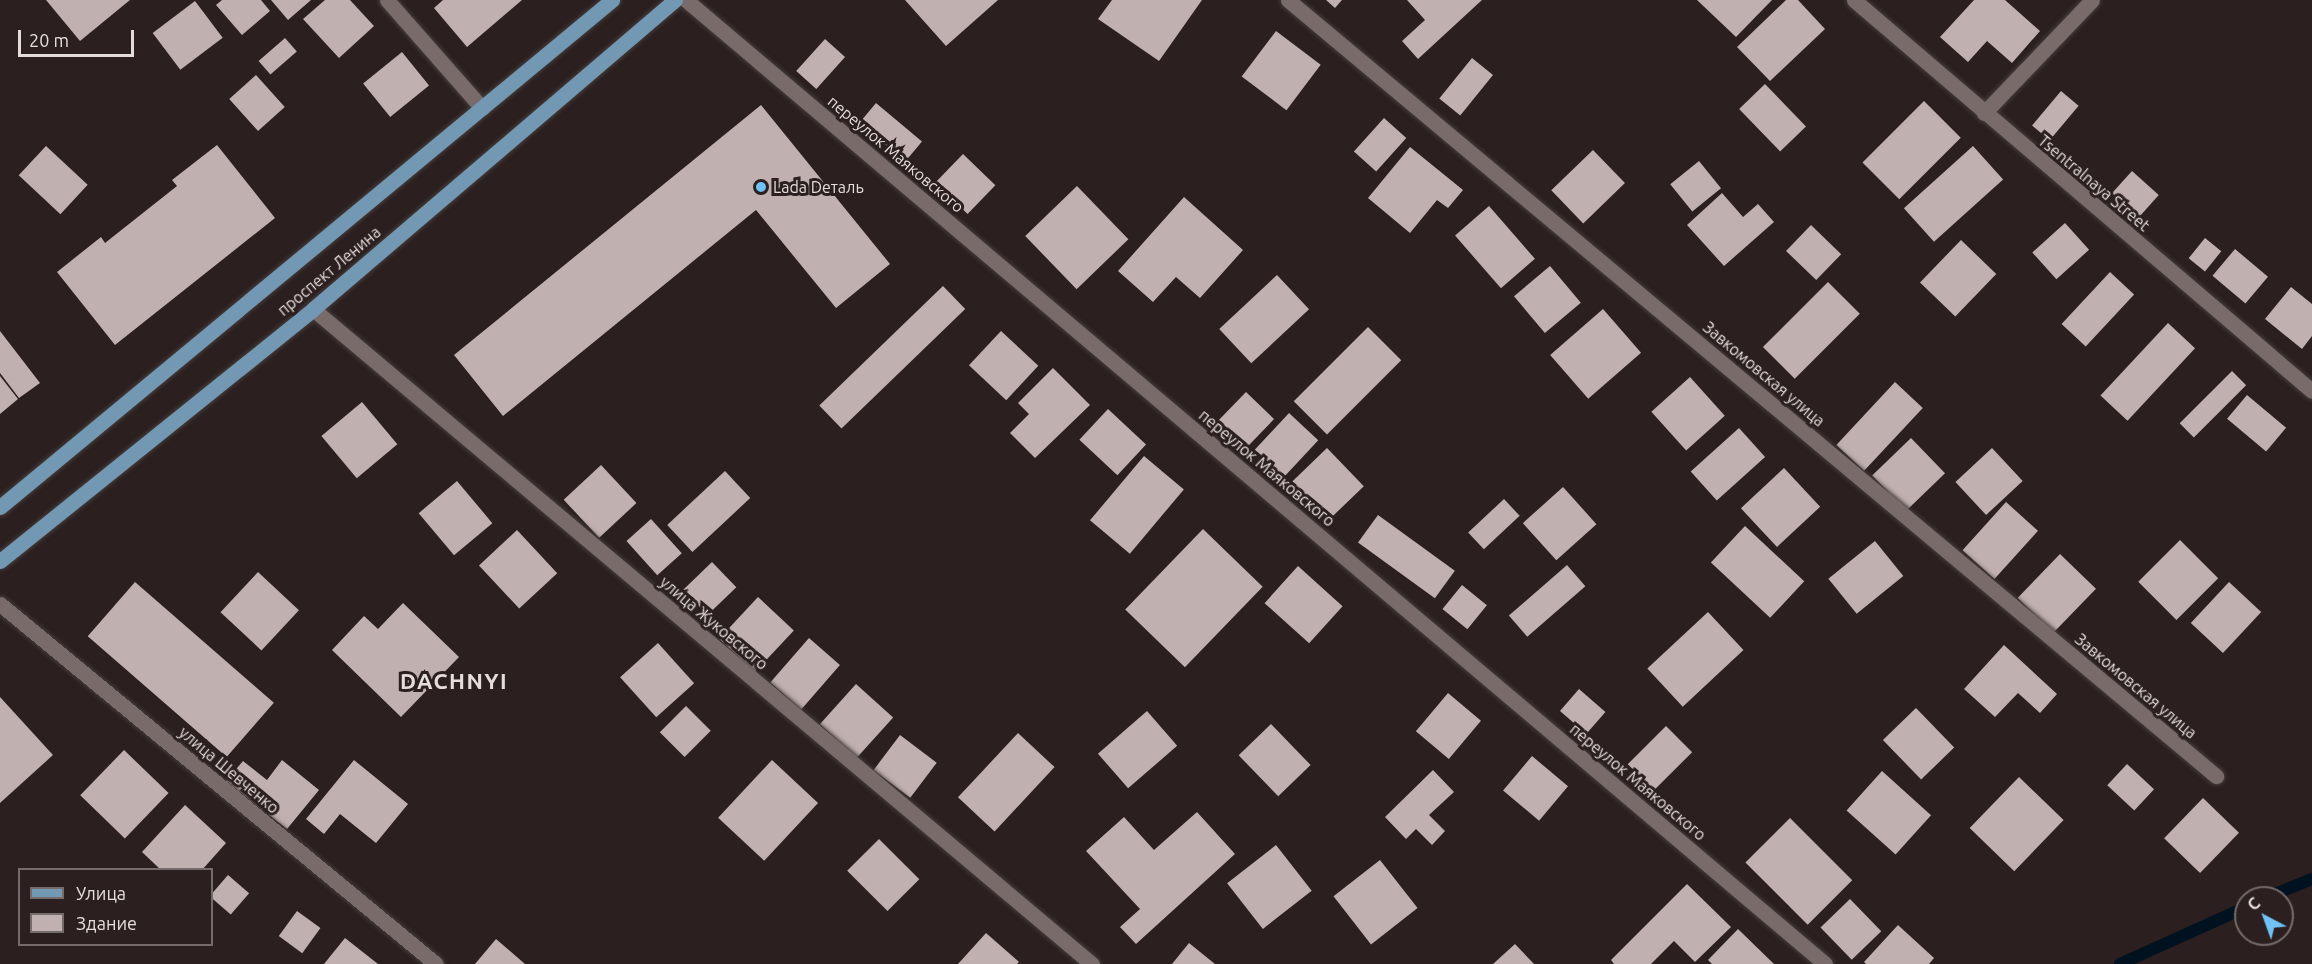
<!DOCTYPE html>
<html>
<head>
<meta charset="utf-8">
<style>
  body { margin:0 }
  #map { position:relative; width:2312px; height:964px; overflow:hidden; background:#2b1f1f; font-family:Ubuntu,sans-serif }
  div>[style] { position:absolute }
  .stream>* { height:12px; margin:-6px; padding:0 6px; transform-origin:6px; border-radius:6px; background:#001120 }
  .building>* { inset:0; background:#c0b1b0; transform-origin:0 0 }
  .roads { filter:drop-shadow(0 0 2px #453c3c) drop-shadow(0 0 2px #453c3c) }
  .minor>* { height:15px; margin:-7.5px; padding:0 7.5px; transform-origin:7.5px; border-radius:7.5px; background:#786b6a }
  .major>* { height:15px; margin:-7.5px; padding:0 7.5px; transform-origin:7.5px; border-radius:7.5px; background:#7298b3 }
  .dots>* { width:16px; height:16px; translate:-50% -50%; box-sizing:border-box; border:3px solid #2b1f1f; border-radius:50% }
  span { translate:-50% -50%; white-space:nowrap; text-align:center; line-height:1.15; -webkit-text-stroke:6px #2b1f1f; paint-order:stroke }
  .street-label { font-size:16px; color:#e5dddc }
  .poi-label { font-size:16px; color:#e5dddc }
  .left { translate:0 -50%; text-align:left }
  .district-label { font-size:22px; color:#e5dddc; font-weight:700; letter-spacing:1.5px }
  .legend { position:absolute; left:18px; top:868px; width:195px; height:78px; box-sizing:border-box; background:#2b1f1f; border:2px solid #756b6b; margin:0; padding:8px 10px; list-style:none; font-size:18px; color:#e5dddc }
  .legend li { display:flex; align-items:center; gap:12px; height:30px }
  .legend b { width:30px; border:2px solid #756b6b }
  .north { position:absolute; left:2234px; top:886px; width:60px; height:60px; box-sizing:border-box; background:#2b1f1f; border:2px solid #756b6b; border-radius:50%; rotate:319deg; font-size:16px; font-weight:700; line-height:24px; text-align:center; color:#e5dddc }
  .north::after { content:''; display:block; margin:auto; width:21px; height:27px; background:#70c1f4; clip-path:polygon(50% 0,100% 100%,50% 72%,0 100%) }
  .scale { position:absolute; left:18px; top:30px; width:116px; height:27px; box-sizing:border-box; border:3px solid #e5dddc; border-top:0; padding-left:8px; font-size:18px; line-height:21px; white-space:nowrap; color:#e5dddc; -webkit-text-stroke:4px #2b1f1f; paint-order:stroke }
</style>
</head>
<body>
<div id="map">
  <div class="stream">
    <i style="left:2265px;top:898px;width:51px;rotate:-22deg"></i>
    <i style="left:2120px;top:964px;width:138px;rotate:-24.3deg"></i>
  </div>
  <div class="building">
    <i style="clip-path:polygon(46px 0,130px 0,80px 41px)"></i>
    <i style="clip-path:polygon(222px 0,261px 0,270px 11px,242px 35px,216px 5px)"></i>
    <i style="clip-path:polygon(271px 0,311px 0,288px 20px)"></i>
    <i style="clip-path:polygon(325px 0,350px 0,374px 26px,339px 58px,303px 19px)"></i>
    <i style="clip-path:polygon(443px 0,522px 0,467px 47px,434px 8px)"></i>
    <i style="clip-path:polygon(905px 0,998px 0,946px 46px)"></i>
    <i style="clip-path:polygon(1112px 0,1202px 0,1159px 61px,1098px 19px)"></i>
    <i style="clip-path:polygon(1326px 0,1342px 0,1335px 8px)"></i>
    <i style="clip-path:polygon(1407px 0,1482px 0,1418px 59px,1402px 41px,1425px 20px)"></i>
    <i style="clip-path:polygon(1697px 0,1772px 0,1736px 37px)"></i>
    <i style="clip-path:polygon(1786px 0,1798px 0,1825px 29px,1770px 81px,1737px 47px)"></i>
    <i style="clip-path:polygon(1974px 0,2005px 0,2040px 31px,2012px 63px,1987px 41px,1968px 62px,1940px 37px)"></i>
    <i style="left:195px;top:1px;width:46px;height:53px;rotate:53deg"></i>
    <i style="left:1276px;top:31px;width:56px;height:57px;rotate:37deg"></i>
    <i style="left:285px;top:38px;width:18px;height:35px;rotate:49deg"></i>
    <i style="left:825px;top:39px;width:27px;height:43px;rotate:42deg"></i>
    <i style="left:402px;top:52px;width:43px;height:50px;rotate:51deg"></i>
    <i style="left:1472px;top:58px;width:27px;height:52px;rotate:39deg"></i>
    <i style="left:256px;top:75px;width:43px;height:36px;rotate:48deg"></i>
    <i style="left:1765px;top:84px;width:59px;height:36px;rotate:46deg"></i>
    <i style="left:2061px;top:91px;width:23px;height:45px;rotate:40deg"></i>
    <i style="left:1924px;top:101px;width:52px;height:87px;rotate:45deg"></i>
    <i style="left:876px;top:103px;width:60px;height:26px;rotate:40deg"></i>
    <i style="clip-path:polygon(761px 105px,890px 264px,836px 308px,756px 210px,503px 416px,454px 355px)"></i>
    <i style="left:1384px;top:118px;width:30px;height:45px;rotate:42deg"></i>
    <i style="clip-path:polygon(217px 145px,275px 218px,115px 345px,57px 272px,101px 237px,105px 243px,177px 186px,172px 180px)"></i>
    <i style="left:46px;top:146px;width:57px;height:40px;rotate:43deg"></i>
    <i style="left:1973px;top:146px;width:45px;height:93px;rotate:48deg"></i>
    <i style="clip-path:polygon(1410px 147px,1463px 190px,1448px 208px,1437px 200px,1410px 233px,1368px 198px)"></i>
    <i style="left:1593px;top:150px;width:46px;height:58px;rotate:46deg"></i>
    <i style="left:963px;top:154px;width:45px;height:40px;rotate:44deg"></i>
    <i style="left:1699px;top:161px;width:35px;height:37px;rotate:51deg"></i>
    <i style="left:2132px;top:171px;width:36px;height:30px;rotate:42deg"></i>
    <i style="left:1077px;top:186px;width:74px;height:72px;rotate:46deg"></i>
    <i style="clip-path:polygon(1722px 193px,1743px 217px,1758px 204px,1774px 222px,1724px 266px,1687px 225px)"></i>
    <i style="clip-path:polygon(1184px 197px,1243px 250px,1200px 298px,1176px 277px,1153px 302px,1118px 271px)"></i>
    <i style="left:1489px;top:206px;width:70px;height:45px;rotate:49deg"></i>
    <i style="left:2065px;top:223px;width:36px;height:44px;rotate:48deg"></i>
    <i style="left:1811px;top:225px;width:42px;height:36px;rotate:44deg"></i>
    <i style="left:2205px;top:238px;width:21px;height:26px;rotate:39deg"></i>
    <i style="left:1961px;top:240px;width:49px;height:59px;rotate:44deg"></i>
    <i style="left:2235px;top:249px;width:43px;height:35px;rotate:40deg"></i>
    <i style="left:1550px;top:266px;width:48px;height:47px;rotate:50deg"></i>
    <i style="left:2110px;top:272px;width:33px;height:71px;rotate:43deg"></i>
    <i style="left:1277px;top:275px;width:47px;height:79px;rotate:47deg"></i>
    <i style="left:1828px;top:282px;width:45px;height:92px;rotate:45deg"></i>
    <i style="left:943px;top:286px;width:32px;height:172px;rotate:46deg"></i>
    <i style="clip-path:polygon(2291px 287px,2312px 304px,2312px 336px,2302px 349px,2265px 319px)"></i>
    <i style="left:1603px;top:309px;width:58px;height:70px;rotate:49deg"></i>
    <i style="left:2168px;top:323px;width:37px;height:99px;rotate:43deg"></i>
    <i style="left:1368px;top:327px;width:47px;height:105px;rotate:45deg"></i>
    <i style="clip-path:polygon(0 331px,40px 383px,19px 398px,0 373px)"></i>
    <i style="left:1001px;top:331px;width:51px;height:47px;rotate:43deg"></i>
    <i style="clip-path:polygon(1053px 368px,1090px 405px,1035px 458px,1010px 433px,1029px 414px,1018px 403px)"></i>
    <i style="left:2232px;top:371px;width:20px;height:74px;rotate:45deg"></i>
    <i style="clip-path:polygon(0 376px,18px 399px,0 414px)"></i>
    <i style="left:1690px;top:377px;width:52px;height:52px;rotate:48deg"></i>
    <i style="left:1895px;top:382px;width:38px;height:86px;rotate:43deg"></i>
    <i style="left:1246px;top:392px;width:39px;height:39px;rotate:44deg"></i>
    <i style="left:2247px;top:395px;width:51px;height:31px;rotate:40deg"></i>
    <i style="left:362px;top:402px;width:55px;height:53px;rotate:50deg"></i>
    <i style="left:1108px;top:409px;width:52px;height:42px;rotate:43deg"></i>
    <i style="left:1289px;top:413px;width:40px;height:53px;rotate:43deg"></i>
    <i style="left:1739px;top:428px;width:39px;height:65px;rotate:48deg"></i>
    <i style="left:1911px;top:438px;width:49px;height:54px;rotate:46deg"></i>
    <i style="left:1327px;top:448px;width:53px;height:49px;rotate:46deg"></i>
    <i style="left:1992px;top:448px;width:45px;height:50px;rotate:47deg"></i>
    <i style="left:1144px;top:456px;width:52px;height:84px;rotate:40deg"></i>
    <i style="left:601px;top:465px;width:52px;height:51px;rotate:47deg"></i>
    <i style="left:1784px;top:468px;width:53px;height:59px;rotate:47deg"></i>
    <i style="left:725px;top:471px;width:37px;height:79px;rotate:47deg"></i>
    <i style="left:457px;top:481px;width:55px;height:50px;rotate:50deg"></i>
    <i style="left:1563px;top:487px;width:50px;height:54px;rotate:48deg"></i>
    <i style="left:1504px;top:499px;width:23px;height:49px;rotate:47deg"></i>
    <i style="left:2006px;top:502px;width:43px;height:65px;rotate:42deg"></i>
    <i style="left:1378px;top:515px;width:95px;height:34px;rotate:36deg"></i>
    <i style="left:651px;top:519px;width:46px;height:33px;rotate:48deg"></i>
    <i style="left:1745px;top:526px;width:81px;height:50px;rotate:43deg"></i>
    <i style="left:1203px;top:529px;width:83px;height:112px;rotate:44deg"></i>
    <i style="left:517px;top:530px;width:59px;height:52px;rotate:47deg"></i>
    <i style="left:2180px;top:540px;width:54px;height:59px;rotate:45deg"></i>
    <i style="left:1875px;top:541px;width:45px;height:60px;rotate:51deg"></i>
    <i style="left:2060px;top:554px;width:50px;height:61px;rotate:44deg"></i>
    <i style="left:712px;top:562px;width:35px;height:40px;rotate:46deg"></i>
    <i style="left:1567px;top:565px;width:28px;height:77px;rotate:49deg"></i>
    <i style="left:1298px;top:566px;width:60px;height:50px;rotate:42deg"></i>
    <i style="left:258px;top:572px;width:56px;height:55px;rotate:43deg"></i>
    <i style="left:135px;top:582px;width:184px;height:72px;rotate:41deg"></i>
    <i style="left:2229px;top:582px;width:44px;height:56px;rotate:43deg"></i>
    <i style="left:1462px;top:585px;width:32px;height:31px;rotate:39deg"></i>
    <i style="left:758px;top:597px;width:49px;height:57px;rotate:43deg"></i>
    <i style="clip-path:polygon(403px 603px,459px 657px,401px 717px,332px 650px,364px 616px,378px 629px)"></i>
    <i style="left:1708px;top:612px;width:52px;height:83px;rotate:47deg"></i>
    <i style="left:809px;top:638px;width:41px;height:59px;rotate:41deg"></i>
    <i style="left:658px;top:643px;width:54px;height:51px;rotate:48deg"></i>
    <i style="clip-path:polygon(2004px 645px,2057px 694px,2040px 713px,2018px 693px,1995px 717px,1964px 689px)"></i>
    <i style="left:856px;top:684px;width:50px;height:54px;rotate:42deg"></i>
    <i style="left:1579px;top:689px;width:35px;height:29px;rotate:41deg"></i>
    <i style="left:1448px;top:693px;width:43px;height:50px;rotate:40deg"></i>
    <i style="clip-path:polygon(0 697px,53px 755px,0 803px)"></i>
    <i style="left:686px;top:706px;width:35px;height:37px;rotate:45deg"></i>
    <i style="left:1916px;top:708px;width:55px;height:46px;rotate:46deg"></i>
    <i style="left:1147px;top:711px;width:46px;height:65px;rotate:49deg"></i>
    <i style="left:1271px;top:724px;width:57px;height:45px;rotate:46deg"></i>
    <i style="left:1666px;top:726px;width:37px;height:54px;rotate:45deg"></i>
    <i style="left:1018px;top:733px;width:50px;height:88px;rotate:43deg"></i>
    <i style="left:900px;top:735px;width:46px;height:44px;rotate:37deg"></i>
    <i style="left:124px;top:750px;width:62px;height:63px;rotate:44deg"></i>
    <i style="left:1532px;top:756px;width:47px;height:45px;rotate:40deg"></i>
    <i style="clip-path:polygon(282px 760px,319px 790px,287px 829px,226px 781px,243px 761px,267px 780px)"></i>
    <i style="clip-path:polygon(354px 760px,408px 804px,376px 843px,340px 814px,324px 834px,306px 819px)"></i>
    <i style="left:772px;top:760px;width:63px;height:79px;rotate:43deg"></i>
    <i style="left:2127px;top:764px;width:37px;height:29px;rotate:43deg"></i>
    <i style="clip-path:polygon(1433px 770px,1454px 792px,1429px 815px,1445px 831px,1432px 845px,1416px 829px,1406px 839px,1385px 817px)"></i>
    <i style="left:1882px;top:771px;width:66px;height:53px;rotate:42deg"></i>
    <i style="left:2019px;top:777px;width:62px;height:71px;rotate:44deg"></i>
    <i style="left:2203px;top:798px;width:50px;height:56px;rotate:44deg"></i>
    <i style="clip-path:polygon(185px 805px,226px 843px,202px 870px,161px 870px,142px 852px)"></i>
    <i style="clip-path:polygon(1197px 812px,1235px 854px,1136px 944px,1120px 927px,1140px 909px,1086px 851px,1124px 817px,1154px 850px)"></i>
    <i style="left:1790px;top:818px;width:88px;height:63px;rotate:45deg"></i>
    <i style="left:879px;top:839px;width:57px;height:45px;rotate:45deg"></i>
    <i style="left:1276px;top:845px;width:58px;height:62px;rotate:52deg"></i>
    <i style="left:1380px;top:860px;width:61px;height:59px;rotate:52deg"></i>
    <i style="left:228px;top:875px;width:28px;height:28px;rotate:41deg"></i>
    <i style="clip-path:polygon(1687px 884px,1731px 927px,1695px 962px,1674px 941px,1651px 964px,1614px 964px,1611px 960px)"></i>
    <i style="left:1850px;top:899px;width:45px;height:41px;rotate:46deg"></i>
    <i style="left:297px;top:911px;width:29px;height:31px;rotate:36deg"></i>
    <i style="clip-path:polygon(1898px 925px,1934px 958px,1929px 964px,1866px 964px,1864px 962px)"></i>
    <i style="clip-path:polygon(1738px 929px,1774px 964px,1712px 964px,1708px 960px)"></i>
    <i style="clip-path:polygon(986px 933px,1019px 962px,1017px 964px,958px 964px)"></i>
    <i style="clip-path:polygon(345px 938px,378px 964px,324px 964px)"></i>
    <i style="clip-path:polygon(496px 939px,525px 964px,475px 964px)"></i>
    <i style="clip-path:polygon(1189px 943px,1215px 964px,1172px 964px)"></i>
    <i style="clip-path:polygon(1515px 944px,1534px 964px,1493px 964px)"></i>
  </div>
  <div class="roads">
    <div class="minor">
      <i style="left:387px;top:0;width:144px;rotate:48.7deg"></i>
      <i style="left:686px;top:0;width:1492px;rotate:40.24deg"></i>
      <i style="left:1288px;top:0;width:1210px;rotate:39.9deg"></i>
      <i style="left:1854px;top:0;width:602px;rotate:40.49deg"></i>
      <i style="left:1984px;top:113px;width:156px;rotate:-46.3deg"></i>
      <i style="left:313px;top:309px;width:1018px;rotate:40.06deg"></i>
      <i style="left:0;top:604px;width:565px;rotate:39.55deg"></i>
    </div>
    <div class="major">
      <i style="left:0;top:507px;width:795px;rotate:-39.64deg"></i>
      <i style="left:0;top:561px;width:402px;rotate:-38.8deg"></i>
      <i style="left:313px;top:309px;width:476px;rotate:-40.5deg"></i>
    </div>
  </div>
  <div class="dots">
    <i style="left:761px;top:187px;background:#70c1f4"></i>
  </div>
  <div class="street-label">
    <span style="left:896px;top:154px;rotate:40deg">переулок Маяковского</span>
    <span style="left:2094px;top:183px;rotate:40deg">Tsentralnaya Street</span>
    <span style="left:329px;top:271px;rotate:-40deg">проспект Ленина</span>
    <span style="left:1764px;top:374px;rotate:40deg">Завкомовская улица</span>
    <span style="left:1267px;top:468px;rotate:40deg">переулок Маяковского</span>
    <span style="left:714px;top:623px;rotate:40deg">улица Жуковского</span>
    <span style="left:2136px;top:686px;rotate:40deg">Завкомовская улица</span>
    <span style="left:229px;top:770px;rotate:40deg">улица Шевченко</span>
    <span style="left:1638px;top:782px;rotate:40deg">переулок Маяковского</span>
  </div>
  <div class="poi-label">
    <span class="left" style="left:773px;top:187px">Lada Dеталь</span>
  </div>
  <div class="district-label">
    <span style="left:454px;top:681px">DACHNYI</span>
  </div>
  <ul class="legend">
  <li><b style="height:8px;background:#7298b3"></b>Улица</li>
  <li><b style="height:16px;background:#c0b1b0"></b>Здание</li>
  </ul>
  <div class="north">С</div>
  <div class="scale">20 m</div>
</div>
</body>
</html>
